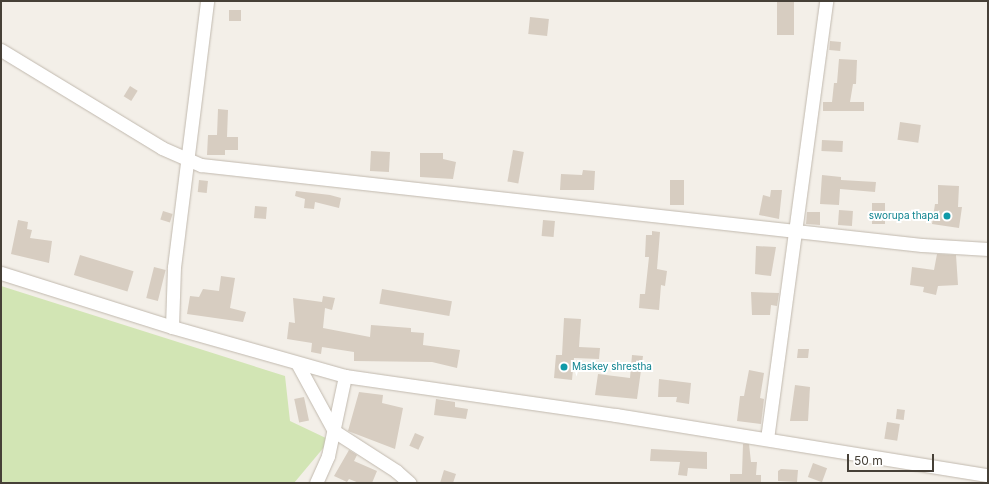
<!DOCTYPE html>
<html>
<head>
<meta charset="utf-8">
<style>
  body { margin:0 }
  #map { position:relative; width:989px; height:484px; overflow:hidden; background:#f3efe8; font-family:Inter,sans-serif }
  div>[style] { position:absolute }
  .green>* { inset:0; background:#d2e5b4 }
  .building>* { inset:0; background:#d7cdc1; transform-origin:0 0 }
  .roads { filter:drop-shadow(0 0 1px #c1b9ae) drop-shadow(0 0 1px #c1b9ae) }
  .minor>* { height:13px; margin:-6.5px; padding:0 6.5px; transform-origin:6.5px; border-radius:6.5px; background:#fff }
  .dots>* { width:11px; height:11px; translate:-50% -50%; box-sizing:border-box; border:2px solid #fff; border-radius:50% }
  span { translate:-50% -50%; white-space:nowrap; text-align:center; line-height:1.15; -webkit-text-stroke:4px #fff; paint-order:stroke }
  .culture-label { font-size:10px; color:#0d838f }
  .right { translate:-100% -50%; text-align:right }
  .left { translate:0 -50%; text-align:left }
  .frame { position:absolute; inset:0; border:2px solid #464037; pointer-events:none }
  .scale { position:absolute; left:847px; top:454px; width:87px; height:18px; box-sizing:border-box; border:2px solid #464037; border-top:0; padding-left:5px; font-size:12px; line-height:14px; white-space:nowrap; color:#464037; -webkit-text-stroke:3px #fff; paint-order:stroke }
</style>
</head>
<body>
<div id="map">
  <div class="green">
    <i style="clip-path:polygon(1px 286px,285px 376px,290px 421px,330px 440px,294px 483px,1px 483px)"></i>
  </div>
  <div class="building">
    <i style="left:777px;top:1px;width:17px;height:34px"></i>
    <i style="left:229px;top:10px;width:12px;height:11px"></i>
    <i style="left:530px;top:17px;width:19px;height:17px;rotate:6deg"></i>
    <i style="left:830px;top:41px;width:11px;height:9px;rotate:5deg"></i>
    <i style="clip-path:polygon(839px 59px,857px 60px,856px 84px,853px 84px,850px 102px,864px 102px,864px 111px,823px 111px,823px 102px,832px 102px,834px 83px,837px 83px)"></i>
    <i style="left:130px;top:86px;width:9px;height:12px;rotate:32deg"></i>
    <i style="clip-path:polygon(218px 109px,228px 110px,227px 137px,238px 137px,238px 150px,225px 150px,225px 155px,207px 155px,208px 135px,217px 135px)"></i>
    <i style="left:900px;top:122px;width:21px;height:18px;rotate:8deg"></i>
    <i style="left:822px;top:140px;width:21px;height:11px;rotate:3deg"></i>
    <i style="left:513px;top:150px;width:11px;height:32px;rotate:10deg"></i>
    <i style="left:371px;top:151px;width:19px;height:20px;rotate:3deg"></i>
    <i style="clip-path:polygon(420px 153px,443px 153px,443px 159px,456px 162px,453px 179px,420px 177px)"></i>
    <i style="clip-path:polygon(583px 170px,595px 171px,594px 190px,560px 190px,561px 174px,582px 175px)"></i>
    <i style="clip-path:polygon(822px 175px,841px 177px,841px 180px,876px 182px,875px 192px,840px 189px,839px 205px,820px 204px)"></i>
    <i style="left:199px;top:180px;width:9px;height:12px;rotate:6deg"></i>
    <i style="left:670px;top:180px;width:14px;height:25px"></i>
    <i style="clip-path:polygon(938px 185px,959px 186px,958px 207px,962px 207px,959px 228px,932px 224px,935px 204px,938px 204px)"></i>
    <i style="clip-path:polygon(771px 190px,782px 190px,779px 219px,759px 215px,763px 195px,770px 197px)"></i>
    <i style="clip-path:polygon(296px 191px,330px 195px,341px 198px,339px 208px,315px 202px,314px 209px,304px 208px,305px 199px,295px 196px)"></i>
    <i style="left:872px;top:203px;width:13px;height:21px"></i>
    <i style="left:255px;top:206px;width:12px;height:12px;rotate:5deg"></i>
    <i style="left:839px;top:210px;width:14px;height:15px;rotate:4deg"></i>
    <i style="left:163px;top:211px;width:10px;height:9px;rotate:17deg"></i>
    <i style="clip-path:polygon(807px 212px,820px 212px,820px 225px,806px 224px)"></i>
    <i style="clip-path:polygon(18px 220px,28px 222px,27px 229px,32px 230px,30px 238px,52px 241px,49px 263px,11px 254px)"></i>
    <i style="left:543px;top:220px;width:12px;height:16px;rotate:5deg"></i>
    <i style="clip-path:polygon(652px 231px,660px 232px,657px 269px,667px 271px,665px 286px,661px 285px,659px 310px,639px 308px,640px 294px,645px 294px,649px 257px,645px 257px,646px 235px,652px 235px)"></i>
    <i style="clip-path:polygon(756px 246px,776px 247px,771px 276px,755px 274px)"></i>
    <i style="clip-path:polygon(937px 254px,956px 255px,958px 285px,938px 286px,936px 295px,923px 292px,924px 287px,910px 285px,912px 267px,934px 270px)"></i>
    <i style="left:80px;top:255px;width:56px;height:21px;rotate:17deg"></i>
    <i style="left:154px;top:267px;width:12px;height:32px;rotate:14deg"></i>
    <i style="clip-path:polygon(221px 276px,235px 278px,230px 308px,246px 312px,243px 322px,187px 314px,190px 296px,199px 297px,203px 289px,219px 291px)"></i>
    <i style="left:382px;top:289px;width:71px;height:15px;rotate:10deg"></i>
    <i style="clip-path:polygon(751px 292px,779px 293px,777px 306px,771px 305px,770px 315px,752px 315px)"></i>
    <i style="clip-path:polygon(323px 296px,335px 298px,332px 310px,325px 308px,323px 328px,370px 337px,371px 325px,411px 328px,411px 332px,424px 333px,423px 345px,460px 350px,457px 368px,432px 362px,354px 361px,354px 352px,322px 347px,321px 354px,311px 352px,312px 343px,287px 339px,289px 322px,295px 323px,293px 298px,322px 302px)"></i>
    <i style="clip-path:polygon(564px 318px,581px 319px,579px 347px,600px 348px,599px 359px,574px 358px,572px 380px,554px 378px,556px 355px,562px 355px)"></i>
    <i style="clip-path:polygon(798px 349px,809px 349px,808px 358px,797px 358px)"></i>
    <i style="clip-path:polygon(632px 355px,643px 356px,637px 399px,595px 395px,598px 374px,630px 378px)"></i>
    <i style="clip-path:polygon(749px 370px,764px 373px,760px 398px,764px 399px,761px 424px,737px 421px,740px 396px,744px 396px)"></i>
    <i style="clip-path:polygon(659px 379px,691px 383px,689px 404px,676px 402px,677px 397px,658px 397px)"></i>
    <i style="clip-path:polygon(795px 385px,810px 387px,808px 421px,790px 421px)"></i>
    <i style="clip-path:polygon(359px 392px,383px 395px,382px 403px,403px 408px,395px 449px,348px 431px)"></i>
    <i style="left:304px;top:397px;width:24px;height:10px;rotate:78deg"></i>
    <i style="clip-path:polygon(436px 399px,455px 402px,455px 407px,468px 409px,466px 419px,434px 415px)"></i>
    <i style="left:897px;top:409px;width:8px;height:10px;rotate:7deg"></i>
    <i style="left:887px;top:422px;width:13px;height:17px;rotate:9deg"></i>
    <i style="left:415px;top:433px;width:10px;height:14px;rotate:24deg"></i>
    <i style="clip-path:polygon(743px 444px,749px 444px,751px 462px,757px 462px,756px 475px,761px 475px,761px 483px,730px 483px,730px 474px,742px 474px)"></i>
    <i style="clip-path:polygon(651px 449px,707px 452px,707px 469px,688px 468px,687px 476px,678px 475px,680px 462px,650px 461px)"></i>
    <i style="clip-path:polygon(349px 450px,357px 455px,354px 461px,377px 471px,372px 483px,359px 483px,349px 479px,347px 482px,334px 476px)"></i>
    <i style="left:813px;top:463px;width:15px;height:15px;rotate:20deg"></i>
    <i style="clip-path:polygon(781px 469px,798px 470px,797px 482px,778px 481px,778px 471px)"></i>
    <i style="clip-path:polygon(444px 470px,456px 474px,453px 483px,440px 483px)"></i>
  </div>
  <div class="roads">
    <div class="minor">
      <i style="left:1px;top:50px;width:188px;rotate:31.3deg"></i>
      <i style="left:162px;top:148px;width:43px;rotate:23.6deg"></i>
      <i style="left:201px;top:165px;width:725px;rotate:6.33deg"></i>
      <i style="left:922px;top:245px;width:66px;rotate:3.5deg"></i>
      <i style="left:1px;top:273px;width:179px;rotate:17.5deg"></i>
      <i style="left:172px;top:327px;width:180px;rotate:15.8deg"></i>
      <i style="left:345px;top:376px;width:274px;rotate:8.2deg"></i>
      <i style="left:616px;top:415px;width:377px;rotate:9.2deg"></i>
      <i style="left:172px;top:327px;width:60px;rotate:-88.1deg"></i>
      <i style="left:174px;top:267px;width:268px;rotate:-82.9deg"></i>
      <i style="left:297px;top:363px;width:77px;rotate:61.4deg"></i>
      <i style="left:334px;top:431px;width:74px;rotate:32.8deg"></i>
      <i style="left:396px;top:471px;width:18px;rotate:41deg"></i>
      <i style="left:767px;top:439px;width:442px;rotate:-82.3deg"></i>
      <i style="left:316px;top:483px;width:30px;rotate:-66deg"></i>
      <i style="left:328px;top:456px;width:82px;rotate:-78deg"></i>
    </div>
  </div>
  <div class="dots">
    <i style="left:947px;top:216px;background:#0f9aa8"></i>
    <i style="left:564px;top:367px;background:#0f9aa8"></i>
  </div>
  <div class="culture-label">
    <span class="right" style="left:939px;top:216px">sworupa thapa</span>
    <span class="left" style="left:572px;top:367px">Maskey shrestha</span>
  </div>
  <div class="frame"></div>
  <div class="scale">50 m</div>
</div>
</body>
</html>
